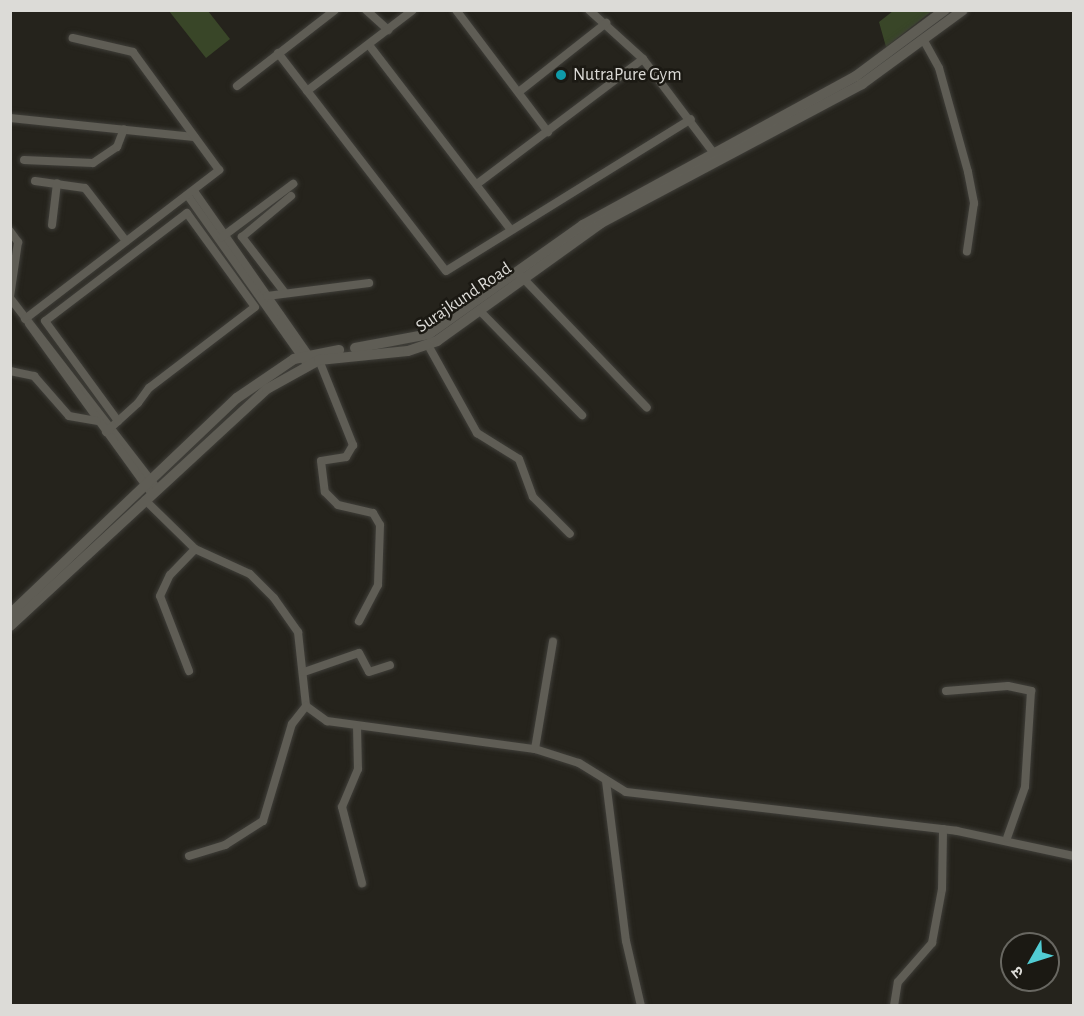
<!DOCTYPE html>
<html>
<head>
<meta charset="utf-8">
<style>
  body { margin:0 }
  #map { position:relative; width:1084px; height:1016px; overflow:hidden; background:#25231c; font-family:"Alegreya Sans","Noto Sans Devanagari",sans-serif }
  div>[style] { position:absolute }
  .green>* { inset:0; background:#394628 }
  .roads { filter:drop-shadow(0 0 2px #3f3e39) drop-shadow(0 0 2px #3f3e39) }
  .minor>* { height:8px; margin:-4px; padding:0 4px; transform-origin:4px; border-radius:4px; background:#5f5d55 }
  .secondary>* { height:10px; margin:-5px; padding:0 5px; transform-origin:5px; border-radius:5px; background:#5f5d55 }
  .dots>* { width:16px; height:16px; translate:-50% -50%; box-sizing:border-box; border:3px solid #1b1913; border-radius:50% }
  span { translate:-50% -50%; white-space:nowrap; text-align:center; line-height:1.15; -webkit-text-stroke:5px #1b1913; paint-order:stroke }
  .poi-label { font-size:18px; color:#dcdbd7 }
  .left { translate:0 -50%; text-align:left }
  .street-label { font-size:18px; color:#dcdbd7 }
  .frame { position:absolute; inset:0; border:12px solid #dcdbd7; pointer-events:none }
  .north { position:absolute; left:1000px; top:932px; width:60px; height:60px; box-sizing:border-box; background:#1b1913; border:2px solid #686761; border-radius:50%; rotate:231deg; font-size:16px; font-weight:700; line-height:24px; text-align:center; color:#dcdbd7 }
  .north::after { content:''; display:block; margin:auto; width:21px; height:27px; background:#51ccd3; clip-path:polygon(50% 0,100% 100%,50% 72%,0 100%) }
</style>
</head>
<body>
<div id="map">
  <div class="green">
    <i style="clip-path:polygon(169px 11px,208px 11px,230px 39px,206px 58px)"></i>
    <i style="clip-path:polygon(893px 11px,893px 10px,932px 11px,886px 47px,879px 22px)"></i>
  </div>
  <div class="roads">
    <div class="minor">
      <i style="left:366px;top:10px;width:30px;rotate:42deg"></i>
      <i style="left:456px;top:10px;width:153px;rotate:53deg"></i>
      <i style="left:589px;top:10px;width:73px;rotate:42.2deg"></i>
      <i style="left:643px;top:59px;width:120px;rotate:53.1deg"></i>
      <i style="left:923px;top:39px;width:33px;rotate:61deg"></i>
      <i style="left:939px;top:68px;width:108px;rotate:74.4deg"></i>
      <i style="left:968px;top:172px;width:32px;rotate:79deg"></i>
      <i style="left:974px;top:203px;width:49px;rotate:98.3deg"></i>
      <i style="left:369px;top:45px;width:233px;rotate:52.5deg"></i>
      <i style="left:278px;top:53px;width:275px;rotate:52.4deg"></i>
      <i style="left:446px;top:271px;width:288px;rotate:-31.8deg"></i>
      <i style="left:237px;top:86px;width:124px;rotate:-37.8deg"></i>
      <i style="left:307px;top:91px;width:133px;rotate:-37.4deg"></i>
      <i style="left:520px;top:91px;width:110px;rotate:-38.3deg"></i>
      <i style="left:10px;top:118px;width:185px;rotate:5.9deg"></i>
      <i style="left:24px;top:160px;width:69px;rotate:2.5deg"></i>
      <i style="left:93px;top:163px;width:29px;rotate:-34deg"></i>
      <i style="left:117px;top:147px;width:19px;rotate:-69deg"></i>
      <i style="left:35px;top:181px;width:50px;rotate:8deg"></i>
      <i style="left:85px;top:188px;width:67px;rotate:52.3deg"></i>
      <i style="left:477px;top:184px;width:208px;rotate:-37deg"></i>
      <i style="left:194px;top:191px;width:205px;rotate:55.1deg"></i>
      <i style="left:188px;top:196px;width:202px;rotate:54.7deg"></i>
      <i style="left:52px;top:225px;width:42px;rotate:-83.2deg"></i>
      <i style="left:10px;top:231px;width:14px;rotate:54deg"></i>
      <i style="left:18px;top:242px;width:56px;rotate:98.3deg"></i>
      <i style="left:222px;top:237px;width:89px;rotate:-36.7deg"></i>
      <i style="left:521px;top:276px;width:182px;rotate:46.3deg"></i>
      <i style="left:285px;top:293px;width:71px;rotate:-127.5deg"></i>
      <i style="left:242px;top:237px;width:64px;rotate:-39.9deg"></i>
      <i style="left:267px;top:296px;width:103px;rotate:-7.3deg"></i>
      <i style="left:10px;top:298px;width:240px;rotate:52.3deg"></i>
      <i style="left:480px;top:311px;width:146px;rotate:45.6deg"></i>
      <i style="left:25px;top:319px;width:245px;rotate:-37.5deg"></i>
      <i style="left:219px;top:170px;width:146px;rotate:-126.1deg"></i>
      <i style="left:133px;top:52px;width:62px;rotate:-166.9deg"></i>
      <i style="left:29px;top:324px;width:210px;rotate:54.1deg"></i>
      <i style="left:428px;top:345px;width:101px;rotate:60.9deg"></i>
      <i style="left:477px;top:433px;width:49px;rotate:31.8deg"></i>
      <i style="left:519px;top:459px;width:40px;rotate:69.8deg"></i>
      <i style="left:533px;top:497px;width:52px;rotate:45deg"></i>
      <i style="left:319px;top:360px;width:92px;rotate:68.2deg"></i>
      <i style="left:353px;top:445px;width:14px;rotate:120deg"></i>
      <i style="left:346px;top:457px;width:25px;rotate:171deg"></i>
      <i style="left:321px;top:461px;width:31px;rotate:83deg"></i>
      <i style="left:325px;top:492px;width:18px;rotate:45deg"></i>
      <i style="left:338px;top:505px;width:36px;rotate:13deg"></i>
      <i style="left:373px;top:513px;width:14px;rotate:60deg"></i>
      <i style="left:380px;top:525px;width:60px;rotate:91.9deg"></i>
      <i style="left:378px;top:585px;width:41px;rotate:117.8deg"></i>
      <i style="left:10px;top:371px;width:25px;rotate:12deg"></i>
      <i style="left:34px;top:376px;width:53px;rotate:48.8deg"></i>
      <i style="left:69px;top:416px;width:28px;rotate:10deg"></i>
      <i style="left:106px;top:432px;width:43px;rotate:-42.2deg"></i>
      <i style="left:138px;top:403px;width:19px;rotate:-54deg"></i>
      <i style="left:149px;top:388px;width:133px;rotate:-37.4deg"></i>
      <i style="left:255px;top:307px;width:116px;rotate:-125.9deg"></i>
      <i style="left:187px;top:213px;width:178px;rotate:142.7deg"></i>
      <i style="left:45px;top:321px;width:124px;rotate:53.9deg"></i>
      <i style="left:145px;top:500px;width:70px;rotate:44.4deg"></i>
      <i style="left:195px;top:549px;width:60px;rotate:24.4deg"></i>
      <i style="left:250px;top:574px;width:34px;rotate:45deg"></i>
      <i style="left:274px;top:598px;width:42px;rotate:54.8deg"></i>
      <i style="left:298px;top:632px;width:74px;rotate:83.8deg"></i>
      <i style="left:306px;top:706px;width:26px;rotate:36deg"></i>
      <i style="left:327px;top:721px;width:210px;rotate:7.7deg"></i>
      <i style="left:535px;top:749px;width:46px;rotate:17.7deg"></i>
      <i style="left:579px;top:763px;width:55px;rotate:31.7deg"></i>
      <i style="left:626px;top:792px;width:333px;rotate:6.7deg"></i>
      <i style="left:957px;top:831px;width:120px;rotate:12.1deg"></i>
      <i style="left:189px;top:671px;width:80px;rotate:-111.1deg"></i>
      <i style="left:160px;top:596px;width:23px;rotate:-65deg"></i>
      <i style="left:170px;top:575px;width:36px;rotate:-46deg"></i>
      <i style="left:304px;top:672px;width:58px;rotate:-19.1deg"></i>
      <i style="left:359px;top:653px;width:21px;rotate:62deg"></i>
      <i style="left:369px;top:672px;width:22px;rotate:-18deg"></i>
      <i style="left:946px;top:691px;width:62px;rotate:-4.6deg"></i>
      <i style="left:1008px;top:686px;width:24px;rotate:12deg"></i>
      <i style="left:1031px;top:691px;width:96px;rotate:93.6deg"></i>
      <i style="left:1025px;top:787px;width:54px;rotate:109.4deg"></i>
      <i style="left:357px;top:726px;width:43px;rotate:88.7deg"></i>
      <i style="left:358px;top:769px;width:41px;rotate:112.8deg"></i>
      <i style="left:342px;top:807px;width:79px;rotate:75.3deg"></i>
      <i style="left:535px;top:749px;width:109px;rotate:-80.5deg"></i>
      <i style="left:606px;top:781px;width:161px;rotate:82.9deg"></i>
      <i style="left:626px;top:941px;width:67px;rotate:77deg"></i>
      <i style="left:189px;top:856px;width:38px;rotate:-17deg"></i>
      <i style="left:225px;top:845px;width:45px;rotate:-32.3deg"></i>
      <i style="left:263px;top:821px;width:101px;rotate:-73.4deg"></i>
      <i style="left:292px;top:724px;width:23px;rotate:-52deg"></i>
      <i style="left:894px;top:1006px;width:24px;rotate:-81deg"></i>
      <i style="left:898px;top:982px;width:52px;rotate:-48.9deg"></i>
      <i style="left:932px;top:943px;width:55px;rotate:-79.5deg"></i>
      <i style="left:942px;top:889px;width:60px;rotate:-89deg"></i>
    </div>
    <div class="secondary">
      <i style="left:355px;top:348px;width:75px;rotate:-10.7deg"></i>
      <i style="left:429px;top:334px;width:189px;rotate:-35.3deg"></i>
      <i style="left:583px;top:225px;width:311px;rotate:-28.6deg"></i>
      <i style="left:856px;top:76px;width:111px;rotate:-36.6deg"></i>
      <i style="left:10px;top:614px;width:313px;rotate:-43.6deg"></i>
      <i style="left:237px;top:398px;width:69px;rotate:-34.4deg"></i>
      <i style="left:294px;top:359px;width:46px;rotate:-11.3deg"></i>
      <i style="left:10px;top:626px;width:350px;rotate:-42.7deg"></i>
      <i style="left:267px;top:389px;width:60px;rotate:-29.1deg"></i>
      <i style="left:319px;top:360px;width:89px;rotate:-5.8deg"></i>
      <i style="left:408px;top:351px;width:31px;rotate:-19deg"></i>
      <i style="left:437px;top:341px;width:202px;rotate:-35.7deg"></i>
      <i style="left:601px;top:223px;width:296px;rotate:-28deg"></i>
      <i style="left:862px;top:84px;width:125px;rotate:-36.2deg"></i>
    </div>
  </div>
  <div class="dots">
    <i style="left:561px;top:75px;background:#0f9aa8"></i>
  </div>
  <div class="poi-label">
    <span class="left" style="left:573px;top:75px">NutraPure Gym</span>
  </div>
  <div class="street-label">
    <span style="left:464px;top:298px;rotate:-34deg">Surajkund Road</span>
  </div>
  <div class="frame"></div>
  <div class="north">उ</div>
</div>
</body>
</html>
